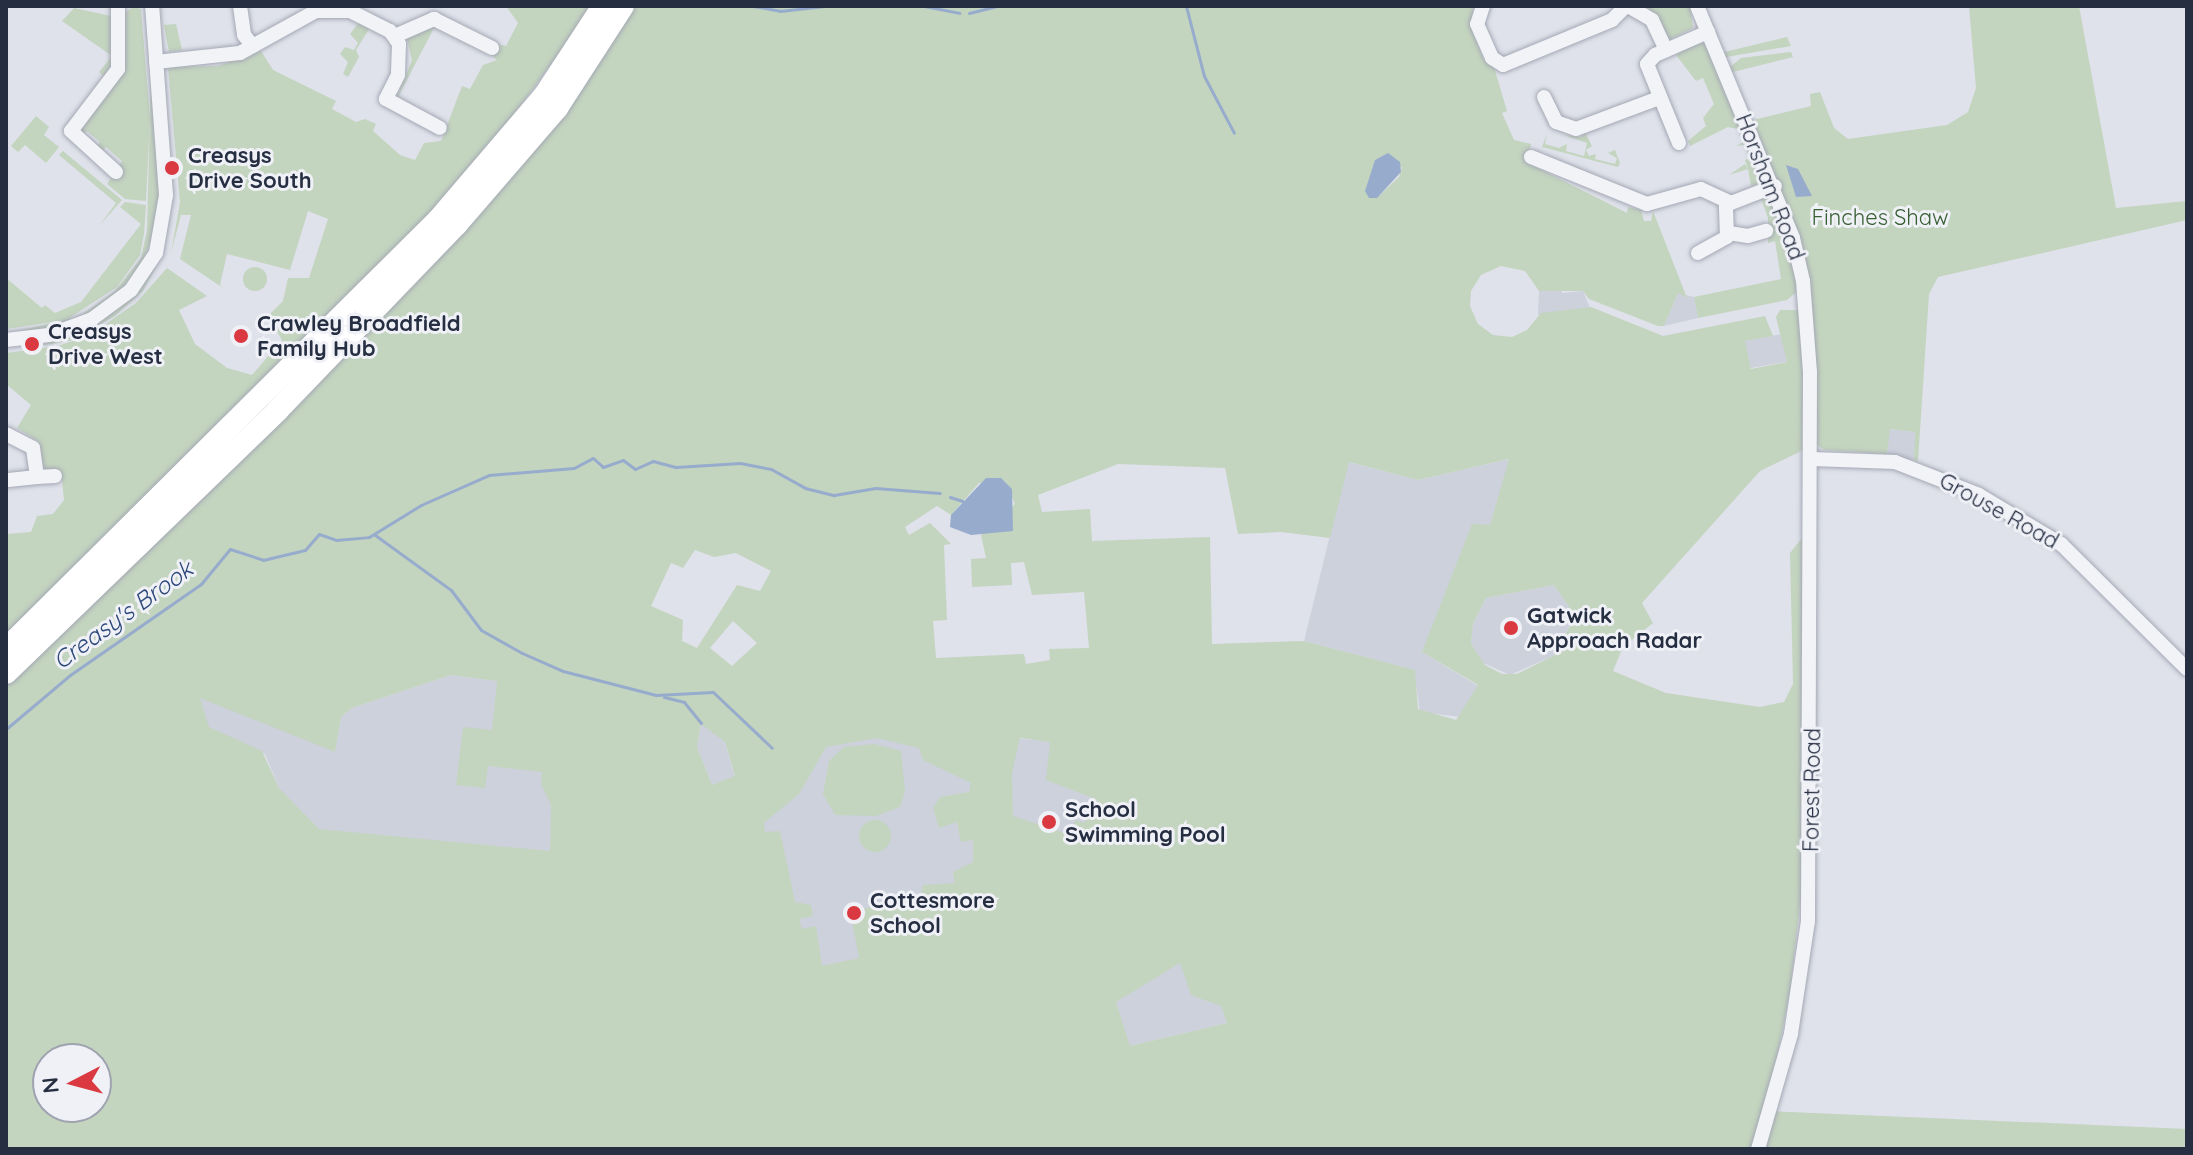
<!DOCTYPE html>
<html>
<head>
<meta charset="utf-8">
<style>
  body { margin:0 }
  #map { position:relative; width:2193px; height:1155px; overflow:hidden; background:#dfe2ea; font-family:Quicksand,sans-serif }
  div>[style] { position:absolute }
  .built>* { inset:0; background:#cdd1dc; transform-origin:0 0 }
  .green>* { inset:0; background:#c3d4bf }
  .round { border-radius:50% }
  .water>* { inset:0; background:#97accd }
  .stream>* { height:3px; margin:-1.5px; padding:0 1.5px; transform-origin:1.5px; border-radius:1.5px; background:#97accd }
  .roads { filter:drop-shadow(0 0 2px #a4a8b4) drop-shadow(0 0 2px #a4a8b4) }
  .minor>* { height:14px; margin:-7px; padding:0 7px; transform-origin:7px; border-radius:7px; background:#f2f3f7 }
  .highway>* { height:22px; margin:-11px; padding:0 11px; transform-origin:11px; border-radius:11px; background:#fff }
  .dots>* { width:22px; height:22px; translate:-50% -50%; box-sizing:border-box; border:4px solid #eff1f7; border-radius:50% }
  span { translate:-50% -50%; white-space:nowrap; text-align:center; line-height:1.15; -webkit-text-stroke:6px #eff1f7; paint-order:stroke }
  .poi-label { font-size:22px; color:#262e42; font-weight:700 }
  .left { translate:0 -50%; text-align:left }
  .street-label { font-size:22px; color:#262e42 }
  .park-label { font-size:22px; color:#375f32 }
  .water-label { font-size:24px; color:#2d487a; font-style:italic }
  .frame { position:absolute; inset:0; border:8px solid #262e42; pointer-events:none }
  .north { position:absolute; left:32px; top:1043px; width:80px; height:80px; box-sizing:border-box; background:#eff1f7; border:2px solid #9fa3af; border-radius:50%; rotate:264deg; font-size:22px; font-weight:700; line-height:32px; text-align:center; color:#262e42 }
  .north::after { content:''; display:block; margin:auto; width:28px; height:36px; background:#da3941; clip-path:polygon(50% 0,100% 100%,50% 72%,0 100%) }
</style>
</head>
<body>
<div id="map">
  <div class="built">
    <i style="clip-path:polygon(1561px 288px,1562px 293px,1583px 291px,1590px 308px,1538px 315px,1539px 291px)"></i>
    <i style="clip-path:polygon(1678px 293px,1694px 297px,1698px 318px,1664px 326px)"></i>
    <i style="left:1782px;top:334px;width:28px;height:38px;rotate:80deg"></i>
    <i style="clip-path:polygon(1889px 429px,1916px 432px,1914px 460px,1887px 454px)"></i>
    <i style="clip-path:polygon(1510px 459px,1490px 525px,1422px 652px,1478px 686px,1461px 717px,1420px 712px,1414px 670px,1304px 641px,1348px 462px,1418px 480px)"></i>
    <i style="clip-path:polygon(1554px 585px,1575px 616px,1564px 636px,1571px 639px,1569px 649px,1510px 675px,1481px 662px,1471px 644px,1473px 624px,1486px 598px)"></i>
    <i style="clip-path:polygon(451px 675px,514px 683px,654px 834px,812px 749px,894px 730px,1050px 741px,1069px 756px,1211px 976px,1227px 1023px,1130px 1046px,1052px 1149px,320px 844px,279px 788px,265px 754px,208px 727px,199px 697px,335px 751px,341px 717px,352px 708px)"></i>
    <i style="clip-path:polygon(701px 723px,724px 739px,735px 777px,712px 785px,697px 747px)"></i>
  </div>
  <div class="green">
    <i style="clip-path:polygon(506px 6px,594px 6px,470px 174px,6px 641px,6px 534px,31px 532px,37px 516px,53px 514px,64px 500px,61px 471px,44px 470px,39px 442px,17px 428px,31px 405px,6px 384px,6px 353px,58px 346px,90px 335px,136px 303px,167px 268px,207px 296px,179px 310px,195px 344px,227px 368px,252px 375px,282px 340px,268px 316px,283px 301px,288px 278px,309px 278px,328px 219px,308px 211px,290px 270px,227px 254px,220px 285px,223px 288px,180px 259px,191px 215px,181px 215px,171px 253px,180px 202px,168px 67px,218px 66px,261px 51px,273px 70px,336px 101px,332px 109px,356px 122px,365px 119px,376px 124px,373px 131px,400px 155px,415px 160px,424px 143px,441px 141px,462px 86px,470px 89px,483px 65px,497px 60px,491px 55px,497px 44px,506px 46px,518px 23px)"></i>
    <i style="clip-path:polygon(evenodd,630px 6px,1473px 6px,1472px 31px,1484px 60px,1494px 67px,1507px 111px,1502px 113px,1514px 140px,1531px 144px,1528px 163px,1627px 213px,1628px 207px,1641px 210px,1644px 221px,1651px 221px,1653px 211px,1687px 298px,1678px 293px,1664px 326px,1658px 326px,1589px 299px,1583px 291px,1539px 291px,1525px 271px,1501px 266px,1481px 275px,1471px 291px,1470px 306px,1478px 324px,1493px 335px,1512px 337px,1527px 330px,1541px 313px,1591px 307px,1663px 336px,1765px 316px,1773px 336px,1745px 341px,1751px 369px,1787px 362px,1776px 317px,1780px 310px,1800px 310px,1799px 238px,1753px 120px,1811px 106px,1810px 94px,1820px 92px,1834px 128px,1848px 139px,1947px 125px,1968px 112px,1976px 88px,1969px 6px,2079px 6px,2116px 208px,2187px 201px,2187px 220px,1938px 277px,1929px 294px,1918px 461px,1914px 460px,1915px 432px,1890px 429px,1887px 454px,1824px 450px,1816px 444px,1760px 471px,1642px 603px,1653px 623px,1623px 647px,1613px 671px,1666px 693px,1760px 707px,1784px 702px,1793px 684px,1790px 553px,1802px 538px,1803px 878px,1790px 992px,1766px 1111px,2187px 1129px,2187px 1149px,6px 1149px,6px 683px,227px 467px,630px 6px,1402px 167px,1399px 177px,1380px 195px,1368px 182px,1373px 169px,1402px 167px,630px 6px,1509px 459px,1490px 525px,1472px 524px,1422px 652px,1478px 685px,1456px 720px,1418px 709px,1415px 670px,1304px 641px,1212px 644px,1210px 537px,1092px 541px,1090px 509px,1042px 512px,1038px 495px,1118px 464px,1225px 468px,1238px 534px,1281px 532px,1330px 538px,1349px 462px,1418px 480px,1509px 459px,630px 6px,1005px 481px,1015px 504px,981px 535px,986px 558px,971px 559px,972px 587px,1012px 585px,1011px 563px,1024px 562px,1032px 595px,1084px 592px,1089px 648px,1049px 649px,1050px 660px,1026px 664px,1024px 654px,936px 658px,933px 621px,947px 620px,944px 545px,951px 544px,930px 523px,909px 535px,905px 527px,937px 506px,951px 515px,979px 483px,1005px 481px,630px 6px,695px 550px,714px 557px,736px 553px,771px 571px,760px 591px,737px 585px,697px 648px,682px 641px,683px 620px,651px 606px,671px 563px,683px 568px,695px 550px,630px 6px,1554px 585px,1575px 616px,1564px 637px,1571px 639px,1569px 648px,1517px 674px,1502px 674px,1485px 665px,1471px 644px,1473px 624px,1486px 598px,1554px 585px,630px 6px,733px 621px,757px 643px,732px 666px,710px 648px,733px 621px,630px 6px,451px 675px,497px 681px,492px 730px,463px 727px,456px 785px,485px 788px,488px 766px,542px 772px,541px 784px,551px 805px,550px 851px,319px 829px,279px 788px,262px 751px,209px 727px,200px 698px,335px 752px,341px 717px,352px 708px,451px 675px,630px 6px,701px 724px,725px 742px,735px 776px,712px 785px,697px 747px,701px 724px,630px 6px,877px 738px,919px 748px,923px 760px,971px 783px,969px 792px,940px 797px,933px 808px,939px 828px,957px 822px,961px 842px,973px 840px,973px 862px,953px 872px,955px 883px,923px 885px,921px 895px,850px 912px,859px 958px,822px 966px,816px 926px,802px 929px,799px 919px,813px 916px,811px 905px,795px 902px,780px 831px,765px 832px,764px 823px,799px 794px,826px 747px,877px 738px,630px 6px,1020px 738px,1050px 742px,1046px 780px,1098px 800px,1084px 823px,1075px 820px,1071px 835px,1013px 816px,1012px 773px,1020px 738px,630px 6px,1180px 963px,1191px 995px,1221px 1006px,1227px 1023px,1130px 1046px,1116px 1002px,1180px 963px,630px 6px,48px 1059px,96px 1059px,96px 1107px,48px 1107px,48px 1059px)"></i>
    <i style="clip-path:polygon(1647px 6px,1690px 6px,1693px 28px,1670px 39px)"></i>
    <i style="clip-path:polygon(133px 7px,141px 9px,150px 118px,146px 201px,125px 199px,107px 184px,122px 161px,106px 147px,100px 154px,94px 149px,100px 142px,87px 131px,80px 138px,77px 131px,113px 84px,124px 13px)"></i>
    <i style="clip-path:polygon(74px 8px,111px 16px,114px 61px,106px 78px,99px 72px,112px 56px,62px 21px)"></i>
    <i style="clip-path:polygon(359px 22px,371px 26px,356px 50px,359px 57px,348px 77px,343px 74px,348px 62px,340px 54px,345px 47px,354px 50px,358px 43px,350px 34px)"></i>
    <i style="clip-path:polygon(176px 24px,182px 50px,169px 52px,164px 25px)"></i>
    <i style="clip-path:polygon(435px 26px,398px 97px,397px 97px,412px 60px,407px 38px)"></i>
    <i style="clip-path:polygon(1787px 37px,1791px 46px,1726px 57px,1724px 52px)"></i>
    <i style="clip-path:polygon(1697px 42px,1706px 44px,1764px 178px,1759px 184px,1751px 186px,1748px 169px,1729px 175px,1745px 164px,1748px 169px,1745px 160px,1750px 158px,1745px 145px,1736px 146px,1743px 142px,1738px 129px,1728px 127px,1690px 146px,1688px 141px,1706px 126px,1703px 118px,1714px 104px,1703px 78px,1696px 81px,1676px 55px)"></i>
    <i style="clip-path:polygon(1791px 52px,1793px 57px,1733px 72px,1730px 67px,1741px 58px)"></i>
    <i style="clip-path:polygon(151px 71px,161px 187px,153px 236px,142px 263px,125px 285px,102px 307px,57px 328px,6px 334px,80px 316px,114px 292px,141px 258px,147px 230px)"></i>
    <i style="clip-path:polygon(36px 116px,49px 127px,44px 135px,59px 147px,46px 163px,25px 145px,18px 152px,11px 146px)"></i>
    <i style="clip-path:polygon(1585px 132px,1592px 146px,1586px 150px,1589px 156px,1596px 154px,1595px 159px,1615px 164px,1617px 158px,1608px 153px,1615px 150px,1620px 163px,1618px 167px,1542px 147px,1547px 134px,1545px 144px,1559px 148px,1567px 144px,1566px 151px,1584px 156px,1587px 143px,1564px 135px,1581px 137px)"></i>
    <i style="clip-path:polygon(63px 151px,122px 200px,100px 225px,116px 203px,59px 155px)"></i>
    <i style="clip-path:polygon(1768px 197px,1777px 203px,1799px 290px,1787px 300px,1698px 318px,1694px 297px,1781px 279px,1775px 241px,1768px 243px,1768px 218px,1762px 201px,1756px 199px)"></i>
    <i style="clip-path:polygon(125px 202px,146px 205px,144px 234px,140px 255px,117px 287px,66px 320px,6px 329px,6px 278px,42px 308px,45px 305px,55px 313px,81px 302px,141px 224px,120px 207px)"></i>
    <i style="clip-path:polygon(157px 265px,143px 291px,115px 316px,73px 340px,40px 346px,112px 313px,134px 295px)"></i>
    <i class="round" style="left:243px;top:267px;width:24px;height:24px"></i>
    <i style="clip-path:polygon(874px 744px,901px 751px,905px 791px,900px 807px,876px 816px,835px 815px,823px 794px,829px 761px,844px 747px)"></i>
    <i class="round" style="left:859px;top:820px;width:32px;height:32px"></i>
  </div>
  <div class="water">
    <i style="clip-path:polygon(1388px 153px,1400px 162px,1401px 172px,1377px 198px,1369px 198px,1365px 191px,1375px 160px)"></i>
    <i style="clip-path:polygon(1786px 165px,1798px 169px,1812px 196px,1796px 197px)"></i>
    <i style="clip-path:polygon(986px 478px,1001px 478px,1012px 489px,1013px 531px,971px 535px,950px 527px,951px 515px)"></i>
  </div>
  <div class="stream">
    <i style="left:753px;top:6px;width:27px;rotate:10deg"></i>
    <i style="left:780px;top:11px;width:45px;rotate:-6.3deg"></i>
    <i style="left:835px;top:6px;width:11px"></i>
    <i style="left:924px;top:6px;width:36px;rotate:11deg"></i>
    <i style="left:1186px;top:6px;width:72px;rotate:75.6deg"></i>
    <i style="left:1204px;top:76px;width:64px;rotate:62.2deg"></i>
    <i style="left:969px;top:13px;width:30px;rotate:-14deg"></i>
    <i style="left:950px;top:497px;width:13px;rotate:18deg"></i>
    <i style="left:375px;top:535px;width:94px;rotate:35.9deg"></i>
    <i style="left:451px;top:590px;width:50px;rotate:53.1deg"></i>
    <i style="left:481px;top:630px;width:47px;rotate:29.3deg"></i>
    <i style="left:522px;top:653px;width:45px;rotate:23.7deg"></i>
    <i style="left:563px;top:671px;width:96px;rotate:14.5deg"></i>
    <i style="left:656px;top:695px;width:57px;rotate:-3deg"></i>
    <i style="left:713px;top:692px;width:81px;rotate:43.5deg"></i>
    <i style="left:664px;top:697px;width:21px;rotate:14deg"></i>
    <i style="left:684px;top:702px;width:27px;rotate:51deg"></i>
    <i style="left:6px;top:729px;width:84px;rotate:-40.2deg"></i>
    <i style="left:70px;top:675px;width:160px;rotate:-34.8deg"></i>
    <i style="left:201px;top:584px;width:45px;rotate:-50.4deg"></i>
    <i style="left:230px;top:549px;width:35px;rotate:18deg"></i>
    <i style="left:263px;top:560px;width:43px;rotate:-13.4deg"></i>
    <i style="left:305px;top:550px;width:21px;rotate:-49deg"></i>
    <i style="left:319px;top:534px;width:18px;rotate:19deg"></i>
    <i style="left:336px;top:540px;width:33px;rotate:-5deg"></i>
    <i style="left:369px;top:537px;width:61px;rotate:-31.6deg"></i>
    <i style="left:421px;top:505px;width:74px;rotate:-23.8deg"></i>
    <i style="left:489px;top:475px;width:85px;rotate:-4.7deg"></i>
    <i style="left:574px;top:468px;width:21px;rotate:-28deg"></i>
    <i style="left:593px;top:458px;width:13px;rotate:42deg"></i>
    <i style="left:603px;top:467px;width:21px;rotate:-19deg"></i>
    <i style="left:623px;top:460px;width:15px;rotate:37deg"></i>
    <i style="left:635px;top:469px;width:20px;rotate:-24deg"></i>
    <i style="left:653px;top:461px;width:24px;rotate:15deg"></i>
    <i style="left:676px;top:467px;width:64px;rotate:-3.6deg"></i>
    <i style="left:740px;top:463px;width:32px;rotate:11deg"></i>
    <i style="left:771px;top:469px;width:39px;rotate:29deg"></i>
    <i style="left:805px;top:488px;width:30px;rotate:14deg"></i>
    <i style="left:834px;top:495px;width:42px;rotate:-9.7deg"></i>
    <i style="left:875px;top:488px;width:65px;rotate:4.4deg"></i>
  </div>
  <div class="roads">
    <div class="minor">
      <i style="left:240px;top:6px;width:29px;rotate:82deg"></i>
      <i style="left:244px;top:35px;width:14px;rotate:51deg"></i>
      <i style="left:1483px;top:6px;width:19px;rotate:108deg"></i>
      <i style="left:1477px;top:24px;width:37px;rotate:66deg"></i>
      <i style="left:1492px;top:58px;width:13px;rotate:32deg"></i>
      <i style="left:1503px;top:65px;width:118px;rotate:-22.4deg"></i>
      <i style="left:1612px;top:20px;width:20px;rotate:-45deg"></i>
      <i style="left:1628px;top:6px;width:28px;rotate:30deg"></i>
      <i style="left:1652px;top:20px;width:33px;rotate:65deg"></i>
      <i style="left:1697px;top:6px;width:251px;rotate:67.5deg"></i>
      <i style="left:1793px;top:238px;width:44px;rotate:76.9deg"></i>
      <i style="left:1803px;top:281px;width:91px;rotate:85.6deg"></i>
      <i style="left:1810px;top:372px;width:549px;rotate:90.21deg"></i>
      <i style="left:1808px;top:921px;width:114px;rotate:98.6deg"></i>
      <i style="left:1791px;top:1034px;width:120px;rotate:106deg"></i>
      <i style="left:395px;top:36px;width:43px;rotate:-23.6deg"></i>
      <i style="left:434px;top:19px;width:65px;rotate:26.6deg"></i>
      <i style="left:156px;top:62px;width:84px;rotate:-6.1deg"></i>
      <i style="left:240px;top:53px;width:87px;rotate:-28.9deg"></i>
      <i style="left:316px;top:11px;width:34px"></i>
      <i style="left:350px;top:11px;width:45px;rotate:26.6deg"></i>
      <i style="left:390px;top:31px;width:16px;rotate:55deg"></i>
      <i style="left:399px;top:44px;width:31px;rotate:92deg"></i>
      <i style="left:398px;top:75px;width:27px;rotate:117deg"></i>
      <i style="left:386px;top:99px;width:61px;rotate:28.2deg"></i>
      <i style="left:1544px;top:97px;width:28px;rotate:64deg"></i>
      <i style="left:1556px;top:122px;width:21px;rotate:19deg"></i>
      <i style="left:1576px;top:129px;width:89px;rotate:-20.5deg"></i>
      <i style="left:1679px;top:143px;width:85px;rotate:-112.1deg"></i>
      <i style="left:1647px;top:64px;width:12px;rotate:-48deg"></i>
      <i style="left:1655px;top:55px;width:58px;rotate:-23.5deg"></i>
      <i style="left:1531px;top:157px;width:125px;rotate:22.1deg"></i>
      <i style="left:1647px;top:204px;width:56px;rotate:-15.5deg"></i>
      <i style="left:1701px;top:189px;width:33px;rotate:25deg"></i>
      <i style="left:1731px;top:203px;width:47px;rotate:-21.1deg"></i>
      <i style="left:116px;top:172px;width:61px;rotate:-137.7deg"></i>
      <i style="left:71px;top:131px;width:78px;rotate:-52.8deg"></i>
      <i style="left:118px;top:69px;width:63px;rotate:-90deg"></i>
      <i style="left:1729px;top:233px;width:19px;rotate:9deg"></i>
      <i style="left:1748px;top:236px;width:19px;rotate:-16deg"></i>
      <i style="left:1698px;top:253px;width:33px;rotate:-29deg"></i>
      <i style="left:1727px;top:237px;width:33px;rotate:-92deg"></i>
      <i style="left:6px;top:340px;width:43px;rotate:-6.6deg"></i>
      <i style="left:49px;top:335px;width:46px;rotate:-20.4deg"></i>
      <i style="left:92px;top:319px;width:49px;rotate:-36.6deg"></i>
      <i style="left:131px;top:290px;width:45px;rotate:-56deg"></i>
      <i style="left:156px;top:253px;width:59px;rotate:-80.2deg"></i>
      <i style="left:166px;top:195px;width:190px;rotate:-94.2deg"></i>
      <i style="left:6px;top:434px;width:30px;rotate:27deg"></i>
      <i style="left:33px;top:448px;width:29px;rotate:82deg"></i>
      <i style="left:37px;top:477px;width:31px;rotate:174deg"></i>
      <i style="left:1812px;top:459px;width:83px;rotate:2.1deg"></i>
      <i style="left:1895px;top:462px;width:90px;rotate:21.4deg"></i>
      <i style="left:1979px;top:495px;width:96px;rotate:30.9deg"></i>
      <i style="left:2061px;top:544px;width:177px;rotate:44.8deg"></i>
      <i style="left:37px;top:477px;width:18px;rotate:-3deg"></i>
    </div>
    <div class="highway">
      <i style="left:6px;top:649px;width:609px;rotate:-44.8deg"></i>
      <i style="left:438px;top:220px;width:163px;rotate:-49.5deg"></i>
      <i style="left:544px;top:96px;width:108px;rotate:-56.8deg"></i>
      <i style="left:6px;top:673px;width:378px;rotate:-44deg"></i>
      <i style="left:278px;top:410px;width:258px;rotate:-46.1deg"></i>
      <i style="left:457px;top:224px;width:153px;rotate:-49.2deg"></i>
      <i style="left:557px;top:108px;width:121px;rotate:-57.1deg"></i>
    </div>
  </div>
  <div class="dots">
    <i style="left:172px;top:168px;background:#da3941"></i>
    <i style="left:241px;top:336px;background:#da3941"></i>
    <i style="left:32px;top:344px;background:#da3941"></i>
    <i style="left:1511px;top:628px;background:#da3941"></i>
    <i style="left:1049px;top:822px;background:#da3941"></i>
    <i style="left:854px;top:913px;background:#da3941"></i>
  </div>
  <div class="poi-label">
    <span class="left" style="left:188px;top:168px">Creasys<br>Drive South</span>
    <span class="left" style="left:257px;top:336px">Crawley Broadfield<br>Family Hub</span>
    <span class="left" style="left:48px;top:344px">Creasys<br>Drive West</span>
    <span class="left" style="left:1527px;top:628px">Gatwick<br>Approach Radar</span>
    <span class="left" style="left:1065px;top:822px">School<br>Swimming Pool</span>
    <span class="left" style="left:870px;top:913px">Cottesmore<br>School</span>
  </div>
  <div class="street-label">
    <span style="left:1770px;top:187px;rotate:69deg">Horsham Road</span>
    <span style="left:1999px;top:511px;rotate:29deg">Grouse Road</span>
    <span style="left:1812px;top:790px;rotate:-89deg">Forest Road</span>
  </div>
  <div class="park-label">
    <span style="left:1880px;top:218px">Finches Shaw</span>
  </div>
  <div class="water-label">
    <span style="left:123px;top:615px;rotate:-36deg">Creasy's Brook</span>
  </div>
  <div class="frame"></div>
  <div class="north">N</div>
</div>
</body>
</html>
